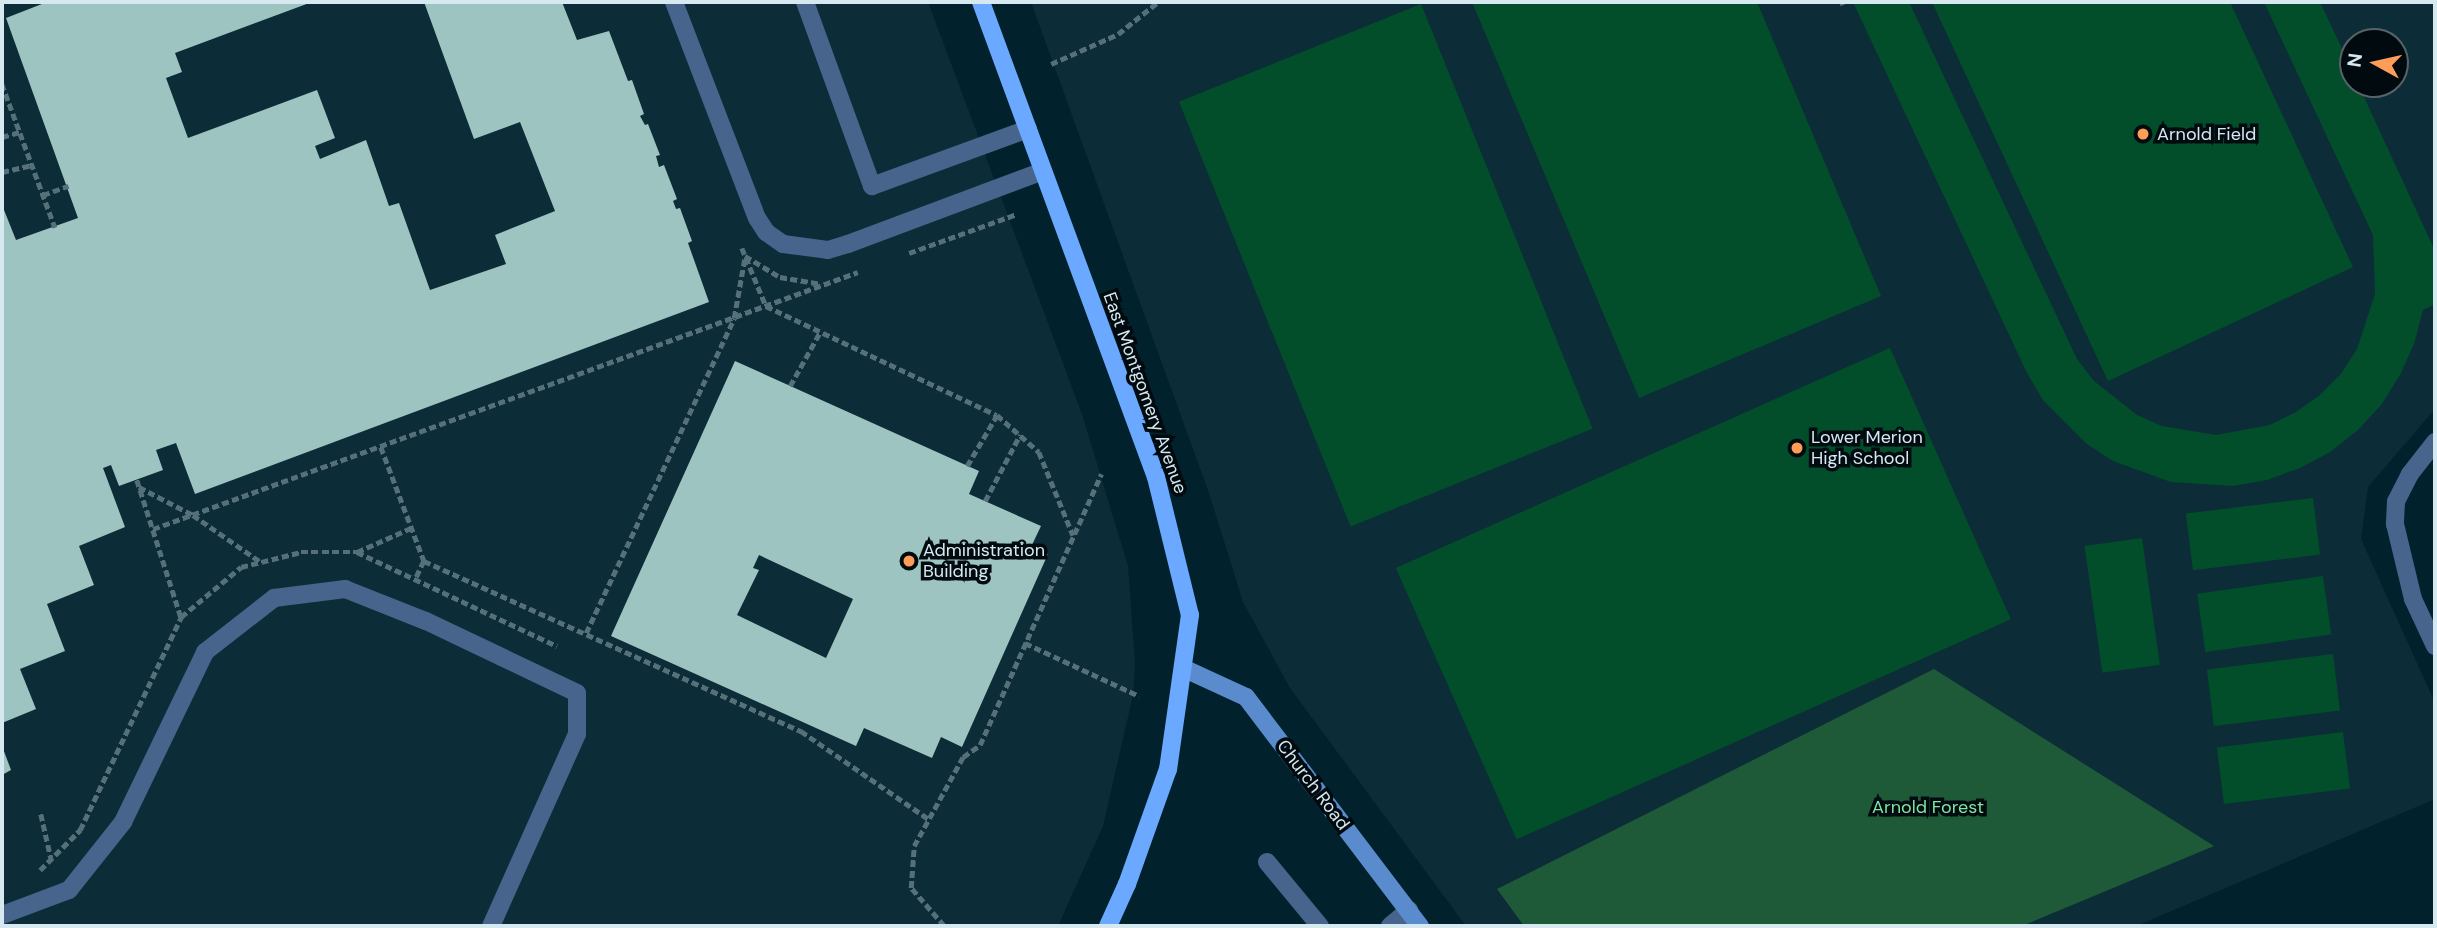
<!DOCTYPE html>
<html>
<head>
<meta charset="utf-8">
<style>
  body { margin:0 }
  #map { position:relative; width:2437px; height:928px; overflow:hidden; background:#01222c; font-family:"DM Sans",sans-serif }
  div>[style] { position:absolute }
  .built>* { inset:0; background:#0c2d37 }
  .green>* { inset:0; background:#024e2a; transform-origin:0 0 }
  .forest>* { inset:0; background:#1e5a38 }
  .building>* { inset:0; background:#9dc4c0 }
  .path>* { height:4.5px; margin-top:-2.25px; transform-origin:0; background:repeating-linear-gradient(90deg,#557079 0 7px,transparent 0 10.5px) }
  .lane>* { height:18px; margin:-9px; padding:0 9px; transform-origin:9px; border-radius:9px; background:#46648c }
  .street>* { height:18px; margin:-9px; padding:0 9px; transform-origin:9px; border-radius:9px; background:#46648c }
  .secondary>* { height:18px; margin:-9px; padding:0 9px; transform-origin:9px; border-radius:9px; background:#5a8bcd }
  .primary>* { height:18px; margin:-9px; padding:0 9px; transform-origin:9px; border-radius:9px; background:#6aa9ff }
  .dots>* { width:19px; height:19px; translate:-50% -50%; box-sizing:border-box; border:4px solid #010a0e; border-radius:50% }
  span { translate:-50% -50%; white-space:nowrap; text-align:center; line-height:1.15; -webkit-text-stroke:7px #010a0e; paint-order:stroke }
  .poi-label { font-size:18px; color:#d7e9f0 }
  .left { translate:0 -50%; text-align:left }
  .street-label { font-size:18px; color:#d7e9f0 }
  .park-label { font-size:18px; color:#7ce6a4 }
  .frame { position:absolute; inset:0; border:4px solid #d7e9f0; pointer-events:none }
  .north { position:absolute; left:2339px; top:28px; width:70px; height:70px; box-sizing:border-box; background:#010a0e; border:2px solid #576368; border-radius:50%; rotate:278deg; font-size:19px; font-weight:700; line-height:28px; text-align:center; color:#d7e9f0 }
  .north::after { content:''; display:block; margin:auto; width:24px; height:32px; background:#fe9c58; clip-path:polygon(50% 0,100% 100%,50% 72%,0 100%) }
</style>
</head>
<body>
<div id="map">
  <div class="built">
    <i style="clip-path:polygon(2px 2px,928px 2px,1082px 414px,1128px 566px,1135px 663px,1133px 695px,1103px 826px,1058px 926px,2px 926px)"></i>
    <i style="clip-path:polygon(evenodd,1031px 2px,2435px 2px,2435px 409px,2368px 487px,2361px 539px,2435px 703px,2435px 799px,2136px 926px,1466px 926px,1290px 688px,1243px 602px,1209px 493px,1031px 2px,2353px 42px,2395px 42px,2395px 84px,2353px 84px,2353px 42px)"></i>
  </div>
  <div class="green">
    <i style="clip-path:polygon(1472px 2px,1757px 2px,1881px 296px,1639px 398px)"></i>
    <i style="clip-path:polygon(1853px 2px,1909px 2px,2077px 359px,2094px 381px,2137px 415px,2162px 426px,2216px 435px,2270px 425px,2296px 412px,2320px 395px,2341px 374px,2357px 349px,2375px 294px,2373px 235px,2264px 2px,2320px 2px,2353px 72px,2353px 84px,2358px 84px,2435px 251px,2435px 304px,2423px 310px,2414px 344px,2400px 375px,2381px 405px,2358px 430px,2330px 452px,2300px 468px,2267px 480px,2233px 486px,2171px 482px,2113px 461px,2087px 444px,2043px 400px,2027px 373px)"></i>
    <i style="clip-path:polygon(1932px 2px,2230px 2px,2353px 267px,2108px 381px)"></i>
    <i style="left:1421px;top:4px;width:458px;height:261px;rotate:68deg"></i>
    <i style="left:1890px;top:348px;width:297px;height:541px;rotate:66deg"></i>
    <i style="left:2313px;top:498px;width:57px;height:128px;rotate:83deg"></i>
    <i style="left:2142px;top:538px;width:128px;height:58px;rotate:82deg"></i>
    <i style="left:2323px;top:576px;width:59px;height:127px;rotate:82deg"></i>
    <i style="left:2333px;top:654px;width:57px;height:127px;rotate:83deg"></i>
    <i style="left:2343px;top:732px;width:57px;height:127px;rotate:83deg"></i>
  </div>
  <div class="forest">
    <i style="clip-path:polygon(1934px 669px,2214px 846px,2022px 926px,1524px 926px,1497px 889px)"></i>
  </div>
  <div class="building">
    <i style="clip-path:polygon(47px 2px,312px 2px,175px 53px,182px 72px,166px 78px,188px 138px,317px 90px,335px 138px,315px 146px,320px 159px,366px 140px,389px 206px,399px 203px,430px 290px,506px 264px,495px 235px,555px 211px,520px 122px,474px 139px,424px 2px,562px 2px,577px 40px,609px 31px,628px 81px,632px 80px,644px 114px,640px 116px,645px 125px,648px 124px,660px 155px,656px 156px,659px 167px,664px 165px,677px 199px,673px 201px,676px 209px,680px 208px,692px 241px,688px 243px,709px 302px,195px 494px,176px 443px,156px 450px,163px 470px,119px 486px,111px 465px,103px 468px,125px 527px,79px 546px,94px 585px,47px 604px,65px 651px,20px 669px,36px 709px,2px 723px,2px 205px,16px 240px,78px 218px,6px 18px)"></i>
    <i style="clip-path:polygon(evenodd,735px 361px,979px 471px,969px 494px,1041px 526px,1031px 547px,1048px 554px,962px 747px,941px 737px,932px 758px,864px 728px,856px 746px,611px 636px,735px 361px,759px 555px,853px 599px,826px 658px,737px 615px,759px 570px,753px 568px,759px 555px)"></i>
    <i style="clip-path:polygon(2px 746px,11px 770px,2px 775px)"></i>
  </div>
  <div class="path">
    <i style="left:1842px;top:2px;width:3px;rotate:72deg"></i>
    <i style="left:1051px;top:64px;width:73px;rotate:-24.1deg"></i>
    <i style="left:1118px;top:34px;width:51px;rotate:-38.7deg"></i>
    <i style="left:2px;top:84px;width:153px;rotate:69.7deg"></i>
    <i style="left:2px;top:137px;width:18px;rotate:-16deg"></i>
    <i style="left:2px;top:172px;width:31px;rotate:-13deg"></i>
    <i style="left:43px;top:195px;width:27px;rotate:-20deg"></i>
    <i style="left:742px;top:248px;width:63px;rotate:67.5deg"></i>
    <i style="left:766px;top:306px;width:255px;rotate:25.3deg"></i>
    <i style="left:997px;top:415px;width:56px;rotate:41.4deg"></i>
    <i style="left:1039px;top:452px;width:90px;rotate:67.7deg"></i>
    <i style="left:909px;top:253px;width:115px;rotate:-19.9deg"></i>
    <i style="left:790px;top:386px;width:62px;rotate:-60.9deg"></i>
    <i style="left:381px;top:447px;width:122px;rotate:69.3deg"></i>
    <i style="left:424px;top:561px;width:21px;rotate:115deg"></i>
    <i style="left:967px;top:466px;width:59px;rotate:-59.5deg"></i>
    <i style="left:137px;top:480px;width:144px;rotate:72.2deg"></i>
    <i style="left:139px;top:487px;width:61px;rotate:27.4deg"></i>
    <i style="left:193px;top:515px;width:83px;rotate:34.7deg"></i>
    <i style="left:985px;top:501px;width:75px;rotate:-62.1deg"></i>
    <i style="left:153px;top:529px;width:750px;rotate:-20.03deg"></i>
    <i style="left:357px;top:552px;width:59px;rotate:-24deg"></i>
    <i style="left:424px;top:561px;width:414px;rotate:24.3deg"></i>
    <i style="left:801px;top:731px;width:157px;rotate:34.6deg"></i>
    <i style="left:586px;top:633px;width:348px;rotate:-64.8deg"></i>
    <i style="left:734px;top:318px;width:63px;rotate:-79.9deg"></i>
    <i style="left:745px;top:256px;width:41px;rotate:31deg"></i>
    <i style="left:780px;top:277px;width:42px;rotate:9.7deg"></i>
    <i style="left:1025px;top:643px;width:126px;rotate:24.9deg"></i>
    <i style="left:41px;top:814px;width:45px;rotate:77.2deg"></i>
    <i style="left:40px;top:870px;width:57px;rotate:-45deg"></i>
    <i style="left:80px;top:830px;width:236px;rotate:-64.6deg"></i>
    <i style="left:181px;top:617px;width:78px;rotate:-39.8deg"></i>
    <i style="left:241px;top:567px;width:62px;rotate:-14deg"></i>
    <i style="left:301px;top:552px;width:56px"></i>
    <i style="left:357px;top:552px;width:221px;rotate:25.2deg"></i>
    <i style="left:944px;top:926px;width:50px;rotate:-131deg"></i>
    <i style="left:911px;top:888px;width:42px;rotate:-85.9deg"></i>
    <i style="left:914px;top:846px;width:102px;rotate:-61.2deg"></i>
    <i style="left:963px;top:757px;width:21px;rotate:-35deg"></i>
    <i style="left:980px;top:745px;width:297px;rotate:-65.9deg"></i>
  </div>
  <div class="lane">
    <i style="left:674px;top:2px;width:231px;rotate:69deg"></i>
    <i style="left:757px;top:218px;width:17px;rotate:57deg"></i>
    <i style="left:766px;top:232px;width:21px;rotate:35deg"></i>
    <i style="left:783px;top:244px;width:45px;rotate:7.6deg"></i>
    <i style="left:828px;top:250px;width:21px;rotate:-17deg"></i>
    <i style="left:848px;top:244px;width:208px;rotate:-20.5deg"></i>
    <i style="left:805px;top:2px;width:196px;rotate:70deg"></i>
    <i style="left:872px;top:186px;width:166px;rotate:-20.1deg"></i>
    <i style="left:1267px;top:862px;width:83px;rotate:50.4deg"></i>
    <i style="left:2px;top:915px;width:72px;rotate:-20.5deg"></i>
    <i style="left:69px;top:890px;width:87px;rotate:-51.5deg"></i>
    <i style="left:123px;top:822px;width:189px;rotate:-64.2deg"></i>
    <i style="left:205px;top:652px;width:88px;rotate:-38deg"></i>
    <i style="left:274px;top:598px;width:72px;rotate:-7.2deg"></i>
    <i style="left:345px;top:589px;width:87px;rotate:21.6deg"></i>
    <i style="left:426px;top:621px;width:167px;rotate:25.5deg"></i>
    <i style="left:577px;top:693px;width:41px;rotate:90deg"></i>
    <i style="left:577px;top:734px;width:210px;rotate:114.1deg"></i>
    <i style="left:1390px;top:926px;width:25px;rotate:-40deg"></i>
  </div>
  <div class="street">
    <i style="left:2435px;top:442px;width:41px;rotate:128deg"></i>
    <i style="left:2410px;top:474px;width:31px;rotate:117deg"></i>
    <i style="left:2396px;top:502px;width:22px;rotate:93deg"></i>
    <i style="left:2395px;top:524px;width:77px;rotate:76.5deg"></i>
    <i style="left:2413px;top:599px;width:52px;rotate:64.9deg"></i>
  </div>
  <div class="secondary">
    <i style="left:1185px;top:669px;width:67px;rotate:24.7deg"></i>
    <i style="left:1246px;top:697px;width:288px;rotate:52.8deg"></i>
  </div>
  <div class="primary">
    <i style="left:981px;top:2px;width:506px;rotate:69.78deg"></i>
    <i style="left:1156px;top:477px;width:142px;rotate:76.2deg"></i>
    <i style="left:1190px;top:615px;width:156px;rotate:98.1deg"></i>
    <i style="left:1168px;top:769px;width:122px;rotate:109.6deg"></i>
    <i style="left:1127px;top:884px;width:46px;rotate:114.3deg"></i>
  </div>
  <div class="dots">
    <i style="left:2143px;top:134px;background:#fe9c58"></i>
    <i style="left:1797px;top:448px;background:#fe9c58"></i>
    <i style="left:909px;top:561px;background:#fe9c58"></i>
  </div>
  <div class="poi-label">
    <span class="left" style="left:2157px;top:134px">Arnold Field</span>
    <span class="left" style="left:1811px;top:448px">Lower Merion<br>High School</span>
    <span class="left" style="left:923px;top:561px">Administration<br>Building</span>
  </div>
  <div class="street-label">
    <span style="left:1145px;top:393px;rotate:70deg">East Montgomery Avenue</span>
    <span style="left:1313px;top:785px;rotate:53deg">Church Road</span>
  </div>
  <div class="park-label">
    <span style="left:1928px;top:807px">Arnold Forest</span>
  </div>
  <div class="frame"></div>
  <div class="north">N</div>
</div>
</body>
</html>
